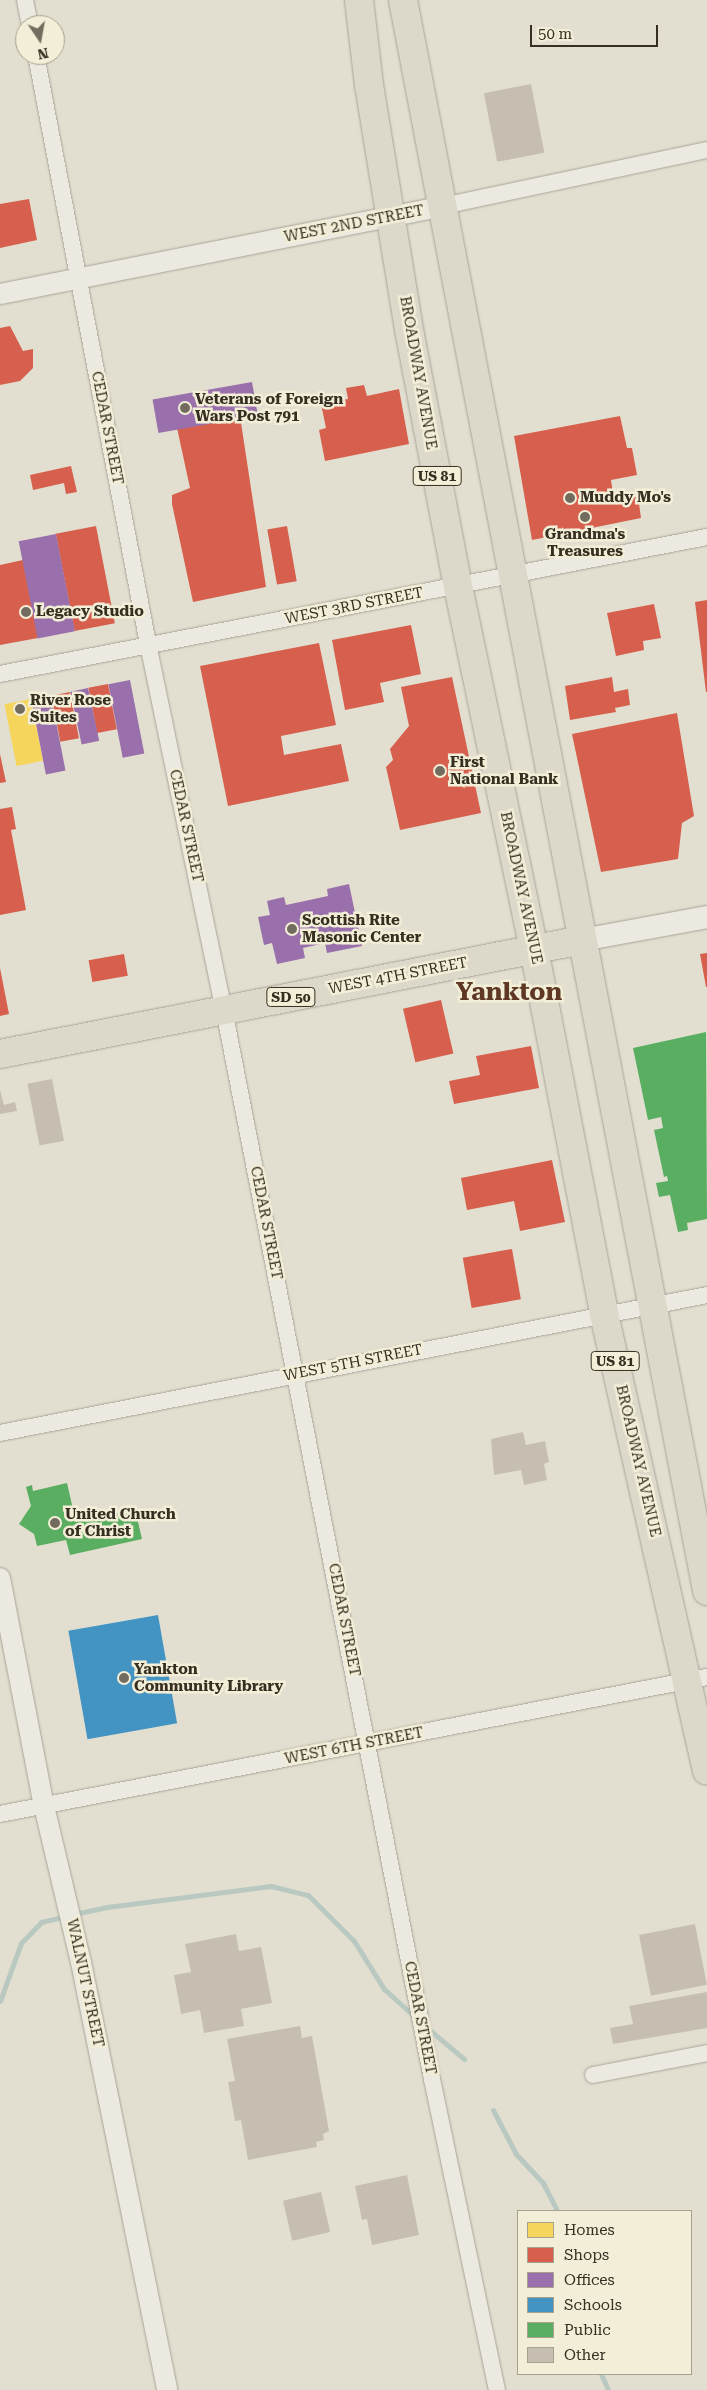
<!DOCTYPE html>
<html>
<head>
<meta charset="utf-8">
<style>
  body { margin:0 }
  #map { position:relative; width:707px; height:2390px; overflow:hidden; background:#e2dfd0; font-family:"Roboto Serif",serif }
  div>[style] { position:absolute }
  .homes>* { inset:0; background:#f6d55c; transform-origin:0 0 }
  .shops>* { inset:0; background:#d6604d; transform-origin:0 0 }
  .offices>* { inset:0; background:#9970ab; transform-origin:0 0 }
  .schools>* { inset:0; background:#4393c3; transform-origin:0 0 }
  .public>* { inset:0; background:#5aae61 }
  .stream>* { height:5px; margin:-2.5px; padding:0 2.5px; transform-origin:2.5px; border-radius:2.5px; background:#b9c9c1 }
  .building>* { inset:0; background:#c6bfb1; transform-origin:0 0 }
  .roads { filter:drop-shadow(0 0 1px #a8a498) drop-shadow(0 0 1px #a8a498) }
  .minor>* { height:16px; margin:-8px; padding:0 8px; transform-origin:8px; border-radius:8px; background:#ebe9e0 }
  .tertiary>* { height:20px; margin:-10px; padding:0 10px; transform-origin:10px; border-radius:10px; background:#ebe9e0 }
  .secondary>* { height:22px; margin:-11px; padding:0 11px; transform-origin:11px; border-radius:11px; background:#ebe9e0 }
  .trunk>* { height:28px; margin:-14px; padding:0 14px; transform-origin:14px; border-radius:14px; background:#dcd8ca }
  .dots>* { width:14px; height:14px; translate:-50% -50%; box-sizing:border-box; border:2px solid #f2eed7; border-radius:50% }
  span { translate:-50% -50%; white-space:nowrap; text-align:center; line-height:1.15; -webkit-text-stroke:5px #f2eed7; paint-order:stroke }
  .shield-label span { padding:1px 4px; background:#f2eed7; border:1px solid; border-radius:4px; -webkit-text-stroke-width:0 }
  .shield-label { font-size:14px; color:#362e21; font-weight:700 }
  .street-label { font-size:15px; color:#362e21 }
  .poi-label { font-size:15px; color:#362e21; font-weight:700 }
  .left { translate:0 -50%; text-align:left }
  .town-label { font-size:25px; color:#5e3825; font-weight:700 }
  .legend { position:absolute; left:517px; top:2210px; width:175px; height:165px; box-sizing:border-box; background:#f2eed7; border:1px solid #a7a18e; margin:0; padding:6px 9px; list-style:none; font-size:15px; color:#362e21 }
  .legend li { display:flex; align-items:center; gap:10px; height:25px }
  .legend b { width:25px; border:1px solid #a7a18e }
  .north { position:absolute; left:15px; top:15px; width:50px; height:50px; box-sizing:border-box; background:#f2eed7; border:1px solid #a7a18e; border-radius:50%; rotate:168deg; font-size:14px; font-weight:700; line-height:20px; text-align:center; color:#362e21 }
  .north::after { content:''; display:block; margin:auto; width:18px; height:22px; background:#726c5e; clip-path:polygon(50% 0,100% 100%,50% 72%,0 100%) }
  .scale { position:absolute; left:530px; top:25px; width:128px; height:22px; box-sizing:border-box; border:2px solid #362e21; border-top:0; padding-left:6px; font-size:15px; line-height:18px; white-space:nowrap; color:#362e21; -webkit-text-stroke:4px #f2eed7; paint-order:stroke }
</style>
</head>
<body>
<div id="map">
  <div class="homes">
    <i style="left:31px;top:699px;width:63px;height:27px;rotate:79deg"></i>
  </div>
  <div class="shops">
    <i style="clip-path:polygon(29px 199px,37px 240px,0 248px,0 204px)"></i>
    <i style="clip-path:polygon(10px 326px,23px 351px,33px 349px,33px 368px,20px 381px,0 385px,0 328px)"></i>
    <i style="clip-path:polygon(364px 385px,367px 396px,399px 389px,409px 444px,325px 461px,319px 430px,326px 428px,321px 404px,348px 399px,346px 388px)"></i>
    <i style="clip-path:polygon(240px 416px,266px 587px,193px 602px,172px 504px,172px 495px,190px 488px,177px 428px)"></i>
    <i style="clip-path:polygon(620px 416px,627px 448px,632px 448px,637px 475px,611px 480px,614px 500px,638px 496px,641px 518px,532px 540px,514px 436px)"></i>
    <i style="clip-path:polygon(71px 466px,77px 492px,66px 494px,64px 483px,33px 490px,30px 475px)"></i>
    <i style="left:96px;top:526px;width:99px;height:41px;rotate:79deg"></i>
    <i style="left:287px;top:526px;width:56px;height:20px;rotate:80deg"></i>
    <i style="clip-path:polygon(23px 560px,38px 638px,0 645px,0 565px)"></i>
    <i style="clip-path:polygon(707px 600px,707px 692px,706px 692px,695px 602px)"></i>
    <i style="clip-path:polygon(654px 604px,661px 638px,643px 641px,644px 650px,616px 656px,607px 613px)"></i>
    <i style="clip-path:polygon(411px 625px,421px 674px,380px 683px,384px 702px,345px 710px,332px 640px)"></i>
    <i style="clip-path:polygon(319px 643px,336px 725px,281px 736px,284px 755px,341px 744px,349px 781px,228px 806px,200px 666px)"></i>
    <i style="clip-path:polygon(452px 677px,481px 813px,400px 830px,386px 767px,393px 760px,390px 749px,409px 726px,401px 687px)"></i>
    <i style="clip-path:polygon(612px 677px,614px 692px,628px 689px,630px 705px,615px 708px,616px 712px,570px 720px,565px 686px)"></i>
    <i style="left:108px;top:684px;width:46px;height:20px;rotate:79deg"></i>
    <i style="left:70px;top:692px;width:47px;height:19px;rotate:79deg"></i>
    <i style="clip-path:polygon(677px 713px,694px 816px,682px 823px,678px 859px,601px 872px,572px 734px)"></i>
    <i style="clip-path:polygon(0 754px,6px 782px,0 783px)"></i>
    <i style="clip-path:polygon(12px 807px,16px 829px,11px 830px,26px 910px,0 915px,0 809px)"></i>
    <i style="clip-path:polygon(707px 953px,707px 987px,706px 987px,700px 954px)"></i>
    <i style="left:124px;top:954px;width:22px;height:36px;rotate:80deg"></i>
    <i style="clip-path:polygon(0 968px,9px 1014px,0 1016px)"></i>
    <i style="left:441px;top:1000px;width:55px;height:39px;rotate:77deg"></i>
    <i style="clip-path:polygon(531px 1046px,539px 1088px,454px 1104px,449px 1081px,480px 1075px,476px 1056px)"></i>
    <i style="clip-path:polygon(552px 1160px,565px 1222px,520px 1231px,514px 1201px,467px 1210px,461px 1178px)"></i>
    <i style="left:512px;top:1249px;width:51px;height:50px;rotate:80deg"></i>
  </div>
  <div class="offices">
    <i style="left:252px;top:382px;width:34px;height:101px;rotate:80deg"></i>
    <i style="left:56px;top:534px;width:99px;height:38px;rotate:79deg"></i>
    <i style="left:130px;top:680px;width:75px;height:22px;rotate:79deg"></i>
    <i style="left:88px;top:688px;width:54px;height:18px;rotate:78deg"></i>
    <i style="left:51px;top:696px;width:76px;height:20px;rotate:79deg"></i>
    <i style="clip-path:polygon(349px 884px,362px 946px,327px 953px,325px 943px,303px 948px,305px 958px,277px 964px,272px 943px,264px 945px,258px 917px,270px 915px,267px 901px,284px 897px,286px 905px,328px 896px,327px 889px)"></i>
  </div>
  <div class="schools">
    <i style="left:158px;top:1615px;width:110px;height:91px;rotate:80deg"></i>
  </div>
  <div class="public">
    <i style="clip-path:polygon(706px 1032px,707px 1219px,687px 1223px,688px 1230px,678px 1232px,670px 1195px,659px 1197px,656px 1183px,668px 1181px,667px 1176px,664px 1177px,654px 1130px,663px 1128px,661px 1117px,648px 1120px,633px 1048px)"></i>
    <i style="clip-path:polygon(67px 1483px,76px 1522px,135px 1509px,142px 1539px,70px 1555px,66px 1540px,37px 1546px,34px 1534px,19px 1524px,31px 1506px,26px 1487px,32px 1485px,33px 1491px)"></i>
  </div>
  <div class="stream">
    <i style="left:74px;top:1914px;width:34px;rotate:-12deg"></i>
    <i style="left:107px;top:1907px;width:165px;rotate:-7.3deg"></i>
    <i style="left:271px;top:1886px;width:38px;rotate:14deg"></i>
    <i style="left:308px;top:1895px;width:65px;rotate:45deg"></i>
    <i style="left:354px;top:1941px;width:57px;rotate:58deg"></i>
    <i style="left:384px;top:1989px;width:40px;rotate:42deg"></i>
    <i style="left:0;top:2001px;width:62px;rotate:-70.1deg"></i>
    <i style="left:21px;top:1943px;width:29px;rotate:-46deg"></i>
    <i style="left:41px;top:1922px;width:26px;rotate:-13deg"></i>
    <i style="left:426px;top:2027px;width:50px;rotate:40.1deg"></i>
    <i style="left:493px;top:2110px;width:50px;rotate:62.4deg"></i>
    <i style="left:516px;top:2154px;width:40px;rotate:47deg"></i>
    <i style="left:543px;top:2183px;width:31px;rotate:63deg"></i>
    <i style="left:601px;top:2374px;width:17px;rotate:66deg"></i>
  </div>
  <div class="building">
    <i style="left:531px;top:84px;width:70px;height:48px;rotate:79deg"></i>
    <i style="left:52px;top:1079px;width:63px;height:25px;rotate:79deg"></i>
    <i style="clip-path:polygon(0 1090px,4px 1105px,15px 1102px,17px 1111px,0 1114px)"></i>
    <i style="clip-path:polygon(523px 1432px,526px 1445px,545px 1441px,549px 1462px,544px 1464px,547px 1480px,524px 1485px,521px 1470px,494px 1475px,491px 1439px)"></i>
    <i style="left:695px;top:1924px;width:62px;height:57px;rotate:79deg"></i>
    <i style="clip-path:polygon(236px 1934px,239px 1951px,261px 1947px,272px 2003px,241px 2009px,244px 2026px,204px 2033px,200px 2010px,181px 2014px,174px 1975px,191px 1972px,185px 1944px)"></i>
    <i style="clip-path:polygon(707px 1992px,707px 2028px,613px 2044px,610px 2028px,633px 2024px,629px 2006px)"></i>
    <i style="clip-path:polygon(300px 2026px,302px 2038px,312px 2036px,329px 2131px,323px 2134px,324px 2140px,316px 2142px,317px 2147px,248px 2160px,241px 2120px,235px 2121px,228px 2082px,235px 2081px,227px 2039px)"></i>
    <i style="clip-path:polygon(407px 2175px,419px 2235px,372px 2245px,367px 2219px,362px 2220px,355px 2186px)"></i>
    <i style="left:321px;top:2192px;width:41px;height:39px;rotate:77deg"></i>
  </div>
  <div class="roads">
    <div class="minor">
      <i style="left:25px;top:0;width:25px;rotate:79deg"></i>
      <i style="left:36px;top:55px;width:600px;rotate:79.23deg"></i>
      <i style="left:148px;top:644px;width:374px;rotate:78.3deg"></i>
      <i style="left:224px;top:1010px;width:1089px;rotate:78.99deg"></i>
      <i style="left:432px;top:2079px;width:318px;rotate:78.2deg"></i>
      <i style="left:443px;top:206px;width:270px;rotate:-12deg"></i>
      <i style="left:0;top:674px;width:720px;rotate:-10.97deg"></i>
      <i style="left:0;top:1433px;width:720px;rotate:-11.04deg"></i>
      <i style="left:0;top:1814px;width:720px;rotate:-10.97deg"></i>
      <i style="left:593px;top:2075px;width:116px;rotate:-10.9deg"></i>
    </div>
    <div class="tertiary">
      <i style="left:0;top:294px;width:452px;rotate:-11.2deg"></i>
      <i style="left:0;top:1578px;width:232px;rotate:79.1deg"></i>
      <i style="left:44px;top:1806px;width:160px;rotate:76.7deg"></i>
      <i style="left:81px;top:1962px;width:437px;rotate:78.6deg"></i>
    </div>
    <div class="secondary">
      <i style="left:582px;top:940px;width:127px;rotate:-10.4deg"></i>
    </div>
    <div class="trunk">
      <i style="left:359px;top:0;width:86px;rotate:83.3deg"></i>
      <i style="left:369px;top:85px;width:253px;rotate:80.7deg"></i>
      <i style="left:410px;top:335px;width:256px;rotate:79.2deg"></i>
      <i style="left:458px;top:586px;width:371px;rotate:78.2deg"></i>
      <i style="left:534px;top:949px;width:372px;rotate:79.1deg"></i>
      <i style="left:604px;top:1314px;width:468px;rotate:77.3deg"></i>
      <i style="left:403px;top:0;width:1620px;rotate:79.18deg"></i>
      <i style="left:0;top:1054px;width:593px;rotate:-11.08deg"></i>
    </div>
  </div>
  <div class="dots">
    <i style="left:185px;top:408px;background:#726c5e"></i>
    <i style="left:570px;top:498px;background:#726c5e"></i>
    <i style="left:585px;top:517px;background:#726c5e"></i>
    <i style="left:26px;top:612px;background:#726c5e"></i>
    <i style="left:20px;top:709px;background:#726c5e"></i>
    <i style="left:440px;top:771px;background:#726c5e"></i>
    <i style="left:292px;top:929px;background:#726c5e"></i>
    <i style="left:55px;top:1523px;background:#726c5e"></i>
    <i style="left:124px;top:1678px;background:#726c5e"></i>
  </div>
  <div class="shield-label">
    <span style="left:437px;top:476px">US 81</span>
    <span style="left:291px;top:997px">SD 50</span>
    <span style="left:615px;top:1361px">US 81</span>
  </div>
  <div class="street-label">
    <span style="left:354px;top:224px;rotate:-11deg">WEST 2ND STREET</span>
    <span style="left:418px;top:373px;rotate:80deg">BROADWAY AVENUE</span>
    <span style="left:107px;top:428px;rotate:79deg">CEDAR STREET</span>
    <span style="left:354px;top:606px;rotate:-11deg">WEST 3RD STREET</span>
    <span style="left:186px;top:826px;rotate:78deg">CEDAR STREET</span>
    <span style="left:521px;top:888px;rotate:78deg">BROADWAY AVENUE</span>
    <span style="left:398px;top:976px;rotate:-11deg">WEST 4TH STREET</span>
    <span style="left:266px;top:1223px;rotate:79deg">CEDAR STREET</span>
    <span style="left:353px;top:1363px;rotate:-11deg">WEST 5TH STREET</span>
    <span style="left:638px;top:1461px;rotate:77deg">BROADWAY AVENUE</span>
    <span style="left:344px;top:1620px;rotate:79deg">CEDAR STREET</span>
    <span style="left:354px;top:1746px;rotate:-11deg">WEST 6TH STREET</span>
    <span style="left:85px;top:1983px;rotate:78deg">WALNUT STREET</span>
    <span style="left:420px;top:2018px;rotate:79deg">CEDAR STREET</span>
  </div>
  <div class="poi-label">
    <span class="left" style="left:195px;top:408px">Veterans of Foreign<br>Wars Post 791</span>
    <span class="left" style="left:580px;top:498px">Muddy Mo's</span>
    <span style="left:585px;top:543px">Grandma's<br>Treasures</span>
    <span class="left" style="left:36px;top:612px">Legacy Studio</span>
    <span class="left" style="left:30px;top:709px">River Rose<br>Suites</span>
    <span class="left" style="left:450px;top:771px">First<br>National Bank</span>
    <span class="left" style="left:302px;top:929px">Scottish Rite<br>Masonic Center</span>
    <span class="left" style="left:65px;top:1523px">United Church<br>of Christ</span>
    <span class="left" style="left:134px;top:1678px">Yankton<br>Community Library</span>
  </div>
  <div class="town-label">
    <span style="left:509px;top:992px">Yankton</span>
  </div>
  <ul class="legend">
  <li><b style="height:14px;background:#f6d55c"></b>Homes</li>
  <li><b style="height:14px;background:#d6604d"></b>Shops</li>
  <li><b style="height:14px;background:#9970ab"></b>Offices</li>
  <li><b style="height:14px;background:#4393c3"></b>Schools</li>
  <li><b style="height:14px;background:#5aae61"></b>Public</li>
  <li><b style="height:14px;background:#c6bfb1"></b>Other</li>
  </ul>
  <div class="north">N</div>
  <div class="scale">50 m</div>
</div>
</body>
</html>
